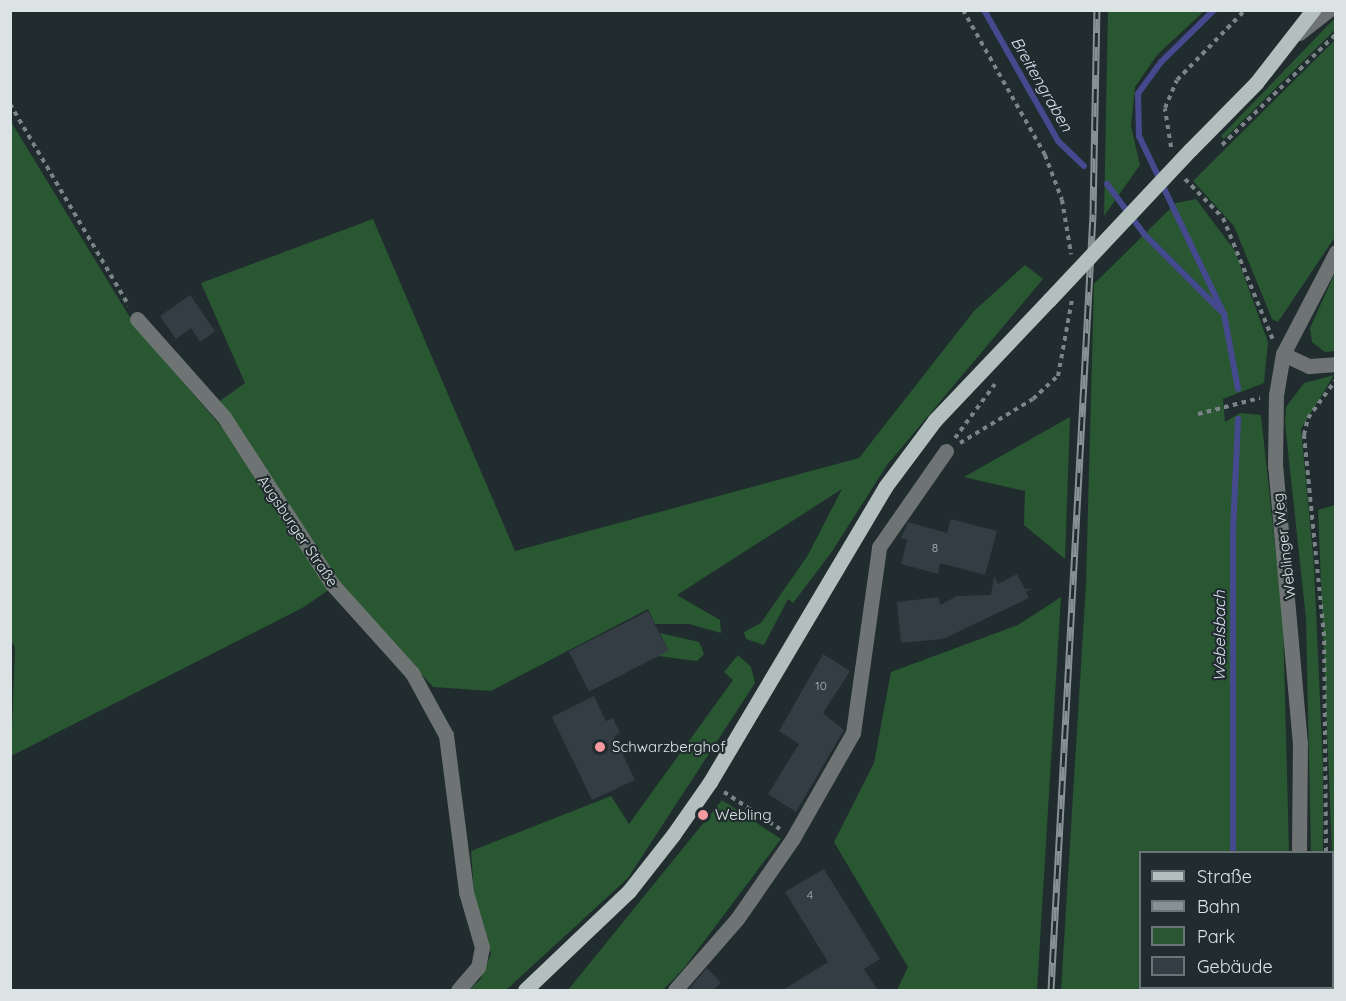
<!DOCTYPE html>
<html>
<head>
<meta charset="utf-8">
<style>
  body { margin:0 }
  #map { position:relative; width:1346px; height:1001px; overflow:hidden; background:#202c2e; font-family:Quicksand,sans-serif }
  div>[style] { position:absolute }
  .green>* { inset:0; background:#285731 }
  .stream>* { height:6px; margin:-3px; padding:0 3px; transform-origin:3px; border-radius:3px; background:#454a8f }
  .building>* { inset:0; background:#343c44; transform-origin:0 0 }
  .path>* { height:4px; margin-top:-2px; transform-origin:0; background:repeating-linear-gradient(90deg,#7b8587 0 4.5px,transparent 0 9px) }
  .minor>* { height:15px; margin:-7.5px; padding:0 7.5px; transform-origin:7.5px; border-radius:7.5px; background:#6e7473 }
  .major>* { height:15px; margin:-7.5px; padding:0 7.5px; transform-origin:7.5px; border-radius:7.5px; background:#b3bfbc }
  .rail>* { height:7px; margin-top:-3.5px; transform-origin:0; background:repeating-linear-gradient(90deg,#202c2e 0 14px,#889193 0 28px); box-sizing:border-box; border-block:2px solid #889193 }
  .major-bridge>* { height:15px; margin:-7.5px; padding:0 7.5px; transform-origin:7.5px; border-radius:7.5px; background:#b3bfbc }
  .dots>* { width:16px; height:16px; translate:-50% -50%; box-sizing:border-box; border:3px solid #202c2e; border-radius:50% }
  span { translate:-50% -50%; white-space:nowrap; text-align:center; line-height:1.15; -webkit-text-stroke:4.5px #202c2e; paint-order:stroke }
  .number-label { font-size:12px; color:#b2b9bd }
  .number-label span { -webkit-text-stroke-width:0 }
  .street-label { font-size:15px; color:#dce3e5 }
  .poi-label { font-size:15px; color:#dce3e5 }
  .left { translate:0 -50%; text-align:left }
  .water-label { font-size:16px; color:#dde0f5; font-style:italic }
  .frame { position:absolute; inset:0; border:12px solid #dce3e5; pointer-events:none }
  .legend { position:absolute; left:1139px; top:851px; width:195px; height:138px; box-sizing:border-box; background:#202c2e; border:2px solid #6b7577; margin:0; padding:8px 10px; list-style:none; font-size:18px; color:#dce3e5 }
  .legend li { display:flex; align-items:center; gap:12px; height:30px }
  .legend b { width:30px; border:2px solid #6b7577 }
</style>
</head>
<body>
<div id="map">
  <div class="green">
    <i style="clip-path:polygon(1108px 11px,1204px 11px,1157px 55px,1135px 87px,1131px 126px,1140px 165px,1104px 216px)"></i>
    <i style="clip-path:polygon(1335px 18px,1335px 30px,1224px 139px,1221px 136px)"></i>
    <i style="clip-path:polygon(1335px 40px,1335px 237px,1278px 322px,1272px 319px,1234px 226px,1193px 181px)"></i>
    <i style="clip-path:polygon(10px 120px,137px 329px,226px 432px,330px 589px,304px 607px,11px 756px,15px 648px,10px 638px)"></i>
    <i style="clip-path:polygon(1196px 199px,1235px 251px,1268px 342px,1264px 383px,1223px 399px,1225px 422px,1240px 413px,1261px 415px,1283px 620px,1289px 852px,1140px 852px,1140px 988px,1287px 990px,1061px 990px,1086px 584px,1094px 284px,1176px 203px)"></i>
    <i style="clip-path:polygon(373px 219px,515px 551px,859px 458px,974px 311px,1025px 265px,1043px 279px,887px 465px,831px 553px,793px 603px,788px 599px,764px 645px,746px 639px,744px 632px,761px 623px,808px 555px,842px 489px,677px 595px,720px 620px,721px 633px,689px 624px,655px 624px,648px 609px,491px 691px,433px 687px,335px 578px,220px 401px,245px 383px,201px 283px)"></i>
    <i style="clip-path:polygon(1335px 273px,1335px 351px,1325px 352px,1312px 342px,1310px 328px)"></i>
    <i style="clip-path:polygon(1334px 375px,1301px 429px,1314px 566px,1323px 767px,1323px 852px,1311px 852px,1306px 619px,1285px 423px,1286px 407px,1304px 383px)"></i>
    <i style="clip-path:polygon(1070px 417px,1065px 559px,1024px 525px,1025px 491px,964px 477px)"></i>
    <i style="clip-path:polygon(1335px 505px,1336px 990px,1330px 990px,1332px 852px,1318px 510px)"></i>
    <i style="clip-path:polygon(1061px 597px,1037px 990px,897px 990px,908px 967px,834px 842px,874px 763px,891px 672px,1018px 625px)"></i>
    <i style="clip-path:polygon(660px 633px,699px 642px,704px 654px,697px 661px,658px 656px,668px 650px)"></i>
    <i style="clip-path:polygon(738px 655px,751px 667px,755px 683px,628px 878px,506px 990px,468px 990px,480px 980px,491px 954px,474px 894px,471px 851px,611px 796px,629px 824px,733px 680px,724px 672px)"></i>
    <i style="clip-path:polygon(722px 800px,781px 839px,684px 968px,663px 990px,568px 990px)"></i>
  </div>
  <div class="stream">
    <i style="left:984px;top:10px;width:150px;rotate:60.5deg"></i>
    <i style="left:1058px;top:141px;width:36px;rotate:44deg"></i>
    <i style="left:1214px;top:10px;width:74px;rotate:135.5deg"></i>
    <i style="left:1161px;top:62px;width:39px;rotate:126deg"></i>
    <i style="left:1138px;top:94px;width:42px;rotate:88.6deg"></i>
    <i style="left:1139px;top:136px;width:197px;rotate:64.5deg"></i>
    <i style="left:1224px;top:314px;width:76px;rotate:79.4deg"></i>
    <i style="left:1107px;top:184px;width:62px;rotate:53.5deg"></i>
    <i style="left:1144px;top:234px;width:109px;rotate:45deg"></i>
    <i style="left:1233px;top:852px;width:321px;rotate:-90deg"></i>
    <i style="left:1233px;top:531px;width:112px;rotate:-87.4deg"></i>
    <i style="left:1235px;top:988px;width:2px;rotate:90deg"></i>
  </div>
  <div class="building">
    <i style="clip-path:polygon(190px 295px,215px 331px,200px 342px,191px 328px,176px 339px,160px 316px)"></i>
    <i style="clip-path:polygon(951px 519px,997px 531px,985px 575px,940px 563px,938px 574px,901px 564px,907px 540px,901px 538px,908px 522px,947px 533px)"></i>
    <i style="clip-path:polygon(1017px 574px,1025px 589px,1033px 588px,1026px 592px,1029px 598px,943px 639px,901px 643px,897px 602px,939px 597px,940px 605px,957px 596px,991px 595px,994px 576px,998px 584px)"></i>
    <i style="left:648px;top:611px;width:45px;height:89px;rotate:63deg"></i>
    <i style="clip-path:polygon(823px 654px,850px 671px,823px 713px,844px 730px,796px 812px,768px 794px,799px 744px,779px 731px)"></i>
    <i style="clip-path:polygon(594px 696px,606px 721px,613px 718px,620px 733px,614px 736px,635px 780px,592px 800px,552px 717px)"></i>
    <i style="clip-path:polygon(824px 869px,880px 959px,864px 969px,878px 990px,783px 990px,828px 962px,785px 892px)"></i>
    <i style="clip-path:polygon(707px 968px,721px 983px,713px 990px,688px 990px)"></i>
  </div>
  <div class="path">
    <i style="left:963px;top:10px;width:167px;rotate:60.5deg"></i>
    <i style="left:1045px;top:155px;width:48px;rotate:69.3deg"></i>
    <i style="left:1062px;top:200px;width:55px;rotate:80.5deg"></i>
    <i style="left:10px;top:104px;width:234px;rotate:59.5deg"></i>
    <i style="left:1222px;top:145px;width:159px;rotate:-44.2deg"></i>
    <i style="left:1171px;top:147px;width:39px;rotate:-99deg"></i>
    <i style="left:1165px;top:108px;width:30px;rotate:-67deg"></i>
    <i style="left:1177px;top:80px;width:98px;rotate:-45.8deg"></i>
    <i style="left:1185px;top:179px;width:54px;rotate:45.7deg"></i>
    <i style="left:1223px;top:218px;width:132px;rotate:67.7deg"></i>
    <i style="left:1198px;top:414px;width:64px;rotate:-14.5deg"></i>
    <i style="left:955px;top:438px;width:67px;rotate:-53.5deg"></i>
    <i style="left:960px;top:443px;width:85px;rotate:-31.1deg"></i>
    <i style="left:1033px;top:399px;width:34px;rotate:-43deg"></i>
    <i style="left:1058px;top:376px;width:77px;rotate:-79.6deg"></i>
    <i style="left:724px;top:792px;width:67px;rotate:33.5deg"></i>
    <i style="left:1326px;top:852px;width:216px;rotate:-90.5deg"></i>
    <i style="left:1324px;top:636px;width:202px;rotate:-95.7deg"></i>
    <i style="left:1304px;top:435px;width:17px;rotate:-77deg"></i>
    <i style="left:1308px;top:418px;width:46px;rotate:-53.9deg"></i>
    <i style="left:1325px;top:990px;width:2px;rotate:-90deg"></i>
  </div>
  <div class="minor">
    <i style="left:1299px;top:33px;width:37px;rotate:-38deg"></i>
    <i style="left:137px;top:319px;width:131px;rotate:48.4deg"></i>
    <i style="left:224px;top:417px;width:199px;rotate:57.1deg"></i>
    <i style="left:332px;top:584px;width:120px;rotate:48deg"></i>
    <i style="left:412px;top:673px;width:71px;rotate:61.3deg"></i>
    <i style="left:446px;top:735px;width:158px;rotate:82.7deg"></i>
    <i style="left:466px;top:892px;width:57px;rotate:73.8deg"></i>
    <i style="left:482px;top:947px;width:20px;rotate:101deg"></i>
    <i style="left:478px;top:967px;width:30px;rotate:131deg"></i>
    <i style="left:1283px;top:354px;width:29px;rotate:25deg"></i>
    <i style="left:1309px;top:366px;width:27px;rotate:-4deg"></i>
    <i style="left:1299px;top:852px;width:108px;rotate:-89.5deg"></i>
    <i style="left:1300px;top:744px;width:279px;rotate:-95.1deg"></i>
    <i style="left:1275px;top:466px;width:71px;rotate:-89.2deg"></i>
    <i style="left:1276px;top:395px;width:42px;rotate:-80.3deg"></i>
    <i style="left:1283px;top:354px;width:115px;rotate:-62.5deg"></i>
    <i style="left:675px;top:990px;width:94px;rotate:-48.9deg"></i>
    <i style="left:737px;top:919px;width:98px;rotate:-55.3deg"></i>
    <i style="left:793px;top:838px;width:121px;rotate:-60.3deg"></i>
    <i style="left:853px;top:733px;width:188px;rotate:-82deg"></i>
    <i style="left:879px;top:547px;width:117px;rotate:-55.1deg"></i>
    <i style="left:1297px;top:990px;width:2px;rotate:-90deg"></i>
  </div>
  <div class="major">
    <i style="left:1191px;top:149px;width:93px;rotate:-45.4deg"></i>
    <i style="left:1256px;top:83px;width:93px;rotate:-52deg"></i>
    <i style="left:525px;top:990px;width:144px;rotate:-43.6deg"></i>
    <i style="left:629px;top:891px;width:71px;rotate:-51.8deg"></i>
    <i style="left:673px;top:835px;width:65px;rotate:-55.1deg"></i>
    <i style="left:710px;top:782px;width:343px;rotate:-59.3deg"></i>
    <i style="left:885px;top:487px;width:84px;rotate:-53.3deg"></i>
    <i style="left:935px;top:420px;width:166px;rotate:-46.5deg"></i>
  </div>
  <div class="rail">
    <i style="left:1051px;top:990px;width:777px;rotate:-86.9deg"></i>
    <i style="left:1093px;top:214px;width:204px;rotate:-88.9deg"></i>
  </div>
  <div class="major-bridge">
    <i style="left:1049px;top:300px;width:207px;rotate:-46.8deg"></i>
  </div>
  <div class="dots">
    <i style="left:600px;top:747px;background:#f49aa0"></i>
    <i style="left:703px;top:815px;background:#f49aa0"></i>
  </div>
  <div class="number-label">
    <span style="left:935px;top:548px">8</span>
    <span style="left:821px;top:686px">10</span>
    <span style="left:810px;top:895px">4</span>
  </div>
  <div class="street-label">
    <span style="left:298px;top:531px;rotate:56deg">Augsburger Straße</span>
    <span style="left:1284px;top:546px;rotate:-97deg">Weblinger Weg</span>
  </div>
  <div class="poi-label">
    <span class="left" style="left:612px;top:747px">Schwarzberghof</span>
    <span class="left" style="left:715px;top:815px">Webling</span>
  </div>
  <div class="water-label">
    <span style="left:1042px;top:84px;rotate:60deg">Breitengraben</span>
    <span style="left:1219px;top:636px;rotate:-90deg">Webelsbach</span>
  </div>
  <div class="frame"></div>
  <ul class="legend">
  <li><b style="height:8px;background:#b3bfbc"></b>Straße</li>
  <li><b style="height:8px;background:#889193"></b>Bahn</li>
  <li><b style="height:16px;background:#285731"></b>Park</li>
  <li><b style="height:16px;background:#343c44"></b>Gebäude</li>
  </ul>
</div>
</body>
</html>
